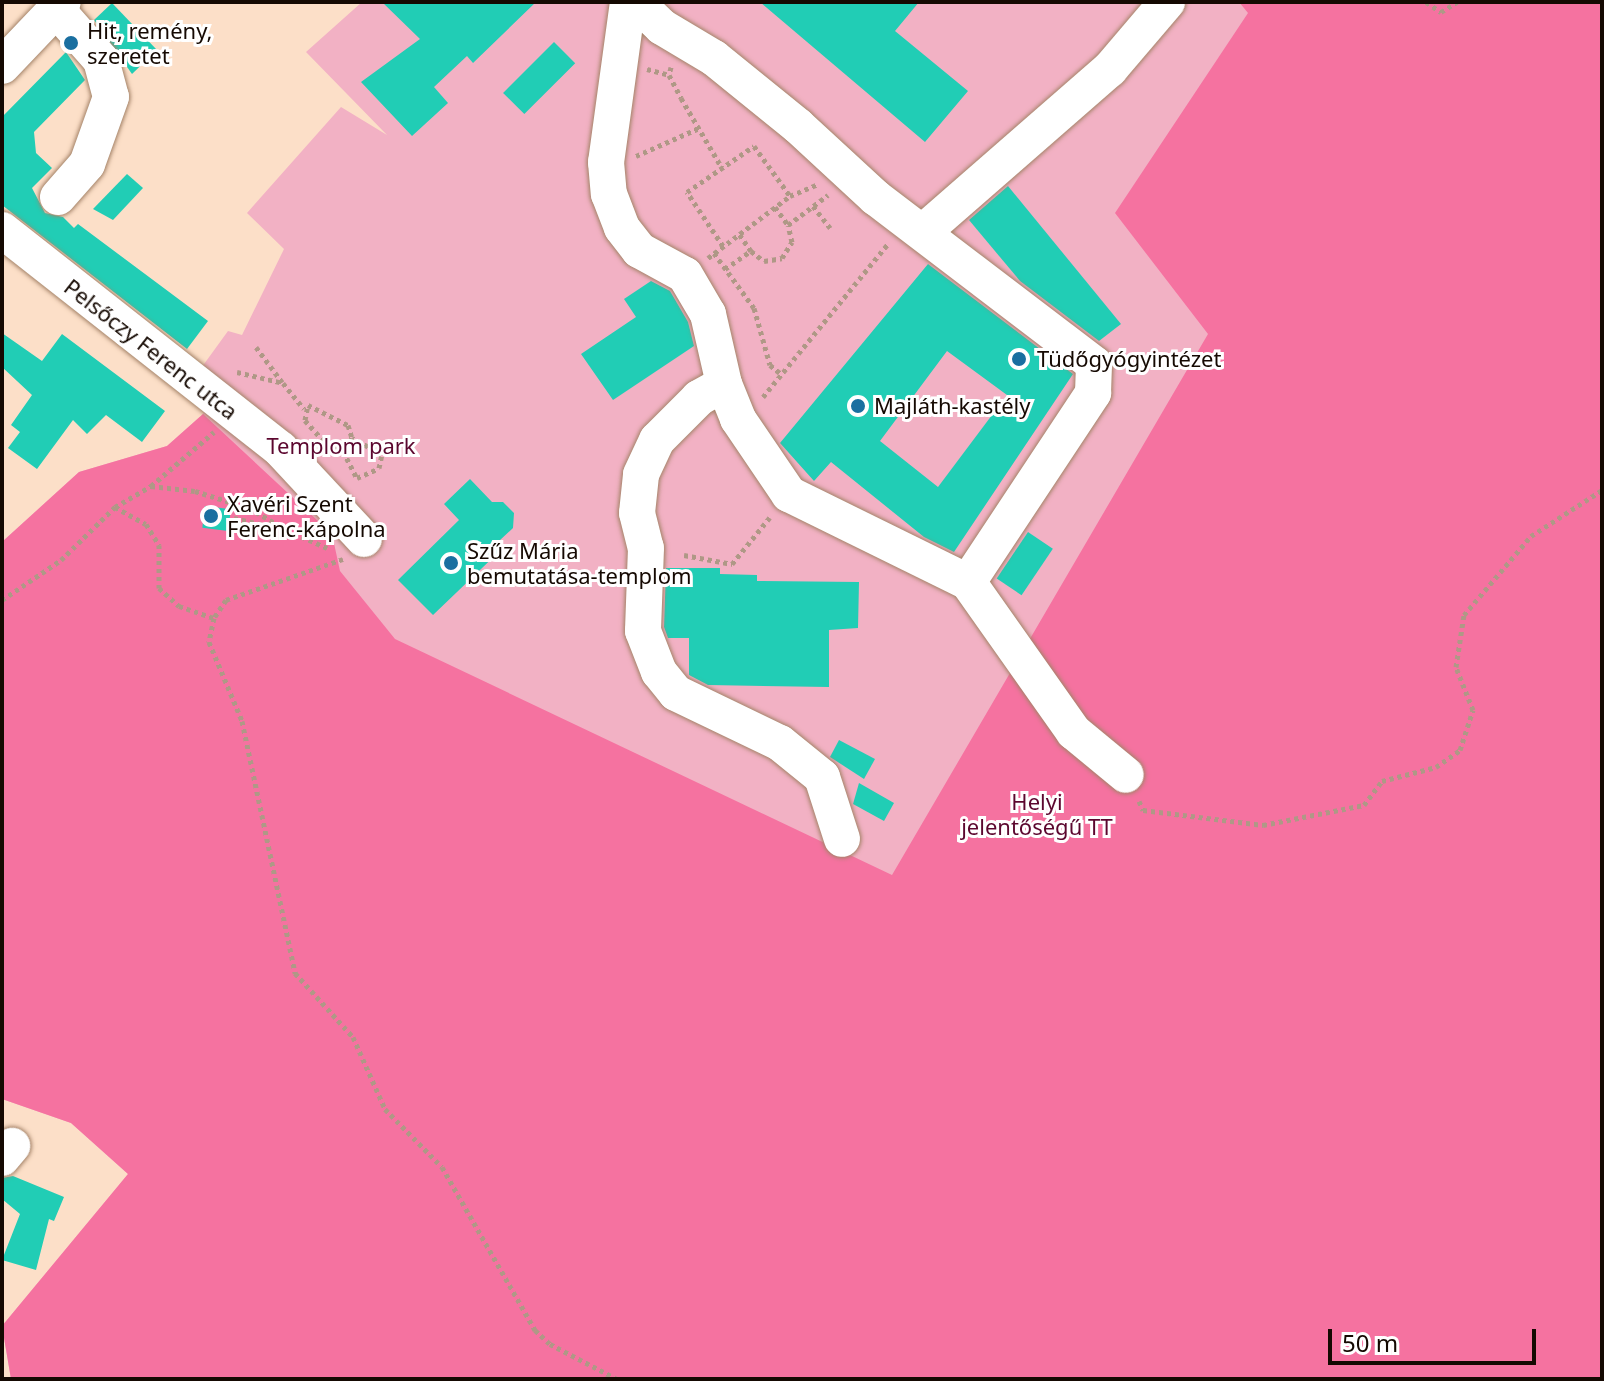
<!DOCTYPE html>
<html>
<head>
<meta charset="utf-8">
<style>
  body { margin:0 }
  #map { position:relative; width:1604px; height:1381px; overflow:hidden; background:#fcdfc8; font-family:"Noto Sans",sans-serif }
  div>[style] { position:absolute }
  .green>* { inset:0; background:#f2b1c4 }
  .forest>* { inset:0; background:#f572a0 }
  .building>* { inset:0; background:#21cdb5; transform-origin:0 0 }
  .path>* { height:5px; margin-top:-2.5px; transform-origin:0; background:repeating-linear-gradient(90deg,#af9886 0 4px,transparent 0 8px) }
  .roads { filter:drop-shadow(0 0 2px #a48368) drop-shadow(0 0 2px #a48368) }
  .minor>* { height:36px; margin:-18px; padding:0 18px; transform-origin:18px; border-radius:18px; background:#fff }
  .dots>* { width:22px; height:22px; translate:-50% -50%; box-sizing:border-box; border:4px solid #fff; border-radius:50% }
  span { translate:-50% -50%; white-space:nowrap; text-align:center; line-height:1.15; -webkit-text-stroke:6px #fff; paint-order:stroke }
  .poi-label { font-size:22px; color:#150902 }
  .left { translate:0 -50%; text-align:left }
  .street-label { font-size:22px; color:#150902 }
  .park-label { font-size:22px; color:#5c072f }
  .frame { position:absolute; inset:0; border:4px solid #150902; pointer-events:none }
  .scale { position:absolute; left:1328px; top:1329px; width:208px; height:36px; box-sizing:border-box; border:4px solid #150902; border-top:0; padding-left:10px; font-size:24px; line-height:28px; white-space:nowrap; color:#150902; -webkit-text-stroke:6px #fff; paint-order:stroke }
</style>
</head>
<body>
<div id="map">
  <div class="green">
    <i style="clip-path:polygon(362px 2px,1602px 2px,1602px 1379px,11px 1379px,2px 1326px,128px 1174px,71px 1123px,2px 1099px,2px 542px,79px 472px,167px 446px,203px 414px,217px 385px,199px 371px,228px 331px,242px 335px,284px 249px,247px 213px,341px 107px,387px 135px,306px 52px)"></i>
  </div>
  <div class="forest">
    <i style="clip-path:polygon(1239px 2px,1602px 2px,1602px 1379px,11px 1379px,2px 1326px,128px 1174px,71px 1123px,2px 1099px,2px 542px,79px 472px,167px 446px,203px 414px,332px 534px,340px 571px,395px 639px,892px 875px,1208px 334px,1115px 213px,1248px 13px)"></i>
  </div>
  <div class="building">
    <i style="clip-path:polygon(382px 2px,536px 2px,473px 63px,467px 56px,434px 87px,448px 103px,412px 136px,361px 82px,420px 39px)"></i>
    <i style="clip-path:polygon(760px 2px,919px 2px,895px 31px,968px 91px,925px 142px)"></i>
    <i style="clip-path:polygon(112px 3px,157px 50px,132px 74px,94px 20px)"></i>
    <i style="left:554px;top:42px;width:30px;height:72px;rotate:45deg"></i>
    <i style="clip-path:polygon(66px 52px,85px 80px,34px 132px,36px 153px,52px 168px,32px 188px,45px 213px,63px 217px,74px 228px,78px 224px,208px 321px,187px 349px,2px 205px,2px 117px)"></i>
    <i style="clip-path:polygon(127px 174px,143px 188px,113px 220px,93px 209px)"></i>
    <i style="clip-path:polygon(1008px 186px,1121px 324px,1099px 341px,1020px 281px,969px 220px)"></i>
    <i style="clip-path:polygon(evenodd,928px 264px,1073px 374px,954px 552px,924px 537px,831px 462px,814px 481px,780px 443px,928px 264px,947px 351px,1007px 395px,938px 487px,880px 441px,947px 351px)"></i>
    <i style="clip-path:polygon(651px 281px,670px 291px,688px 322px,694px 346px,613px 400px,581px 354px,636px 317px,624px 299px)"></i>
    <i style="clip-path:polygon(2px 333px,42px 361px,62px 334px,165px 411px,142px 442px,106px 415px,87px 434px,73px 420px,37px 469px,8px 448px,20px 432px,11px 425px,32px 395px,2px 367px)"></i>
    <i style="clip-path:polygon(470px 479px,492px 502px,503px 502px,514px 513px,513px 528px,499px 541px,505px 546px,433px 615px,398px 580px,459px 520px,444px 504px)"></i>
    <i style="left:205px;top:506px;width:26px;height:22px;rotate:7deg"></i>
    <i style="left:1028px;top:532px;width:30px;height:56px;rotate:34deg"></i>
    <i style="clip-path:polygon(666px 568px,720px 568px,720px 574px,757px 575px,757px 581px,859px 582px,858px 628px,829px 630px,829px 687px,708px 685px,689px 675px,689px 638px,668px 638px,664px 627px)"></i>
    <i style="clip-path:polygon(839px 740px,875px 759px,864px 779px,830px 757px)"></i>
    <i style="clip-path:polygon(859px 783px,894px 803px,884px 821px,853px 804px)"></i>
    <i style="clip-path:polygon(13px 1176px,64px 1197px,54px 1221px,49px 1219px,36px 1270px,2px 1260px,20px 1214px,2px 1199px,2px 1178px)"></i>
  </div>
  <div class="path">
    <i style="left:1426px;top:2px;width:18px;rotate:34deg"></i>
    <i style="left:1441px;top:12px;width:19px;rotate:-32deg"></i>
    <i style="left:671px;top:67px;width:8px;rotate:104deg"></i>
    <i style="left:669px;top:75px;width:26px;rotate:62deg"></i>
    <i style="left:681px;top:98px;width:81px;rotate:59.6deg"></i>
    <i style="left:647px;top:69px;width:23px;rotate:15deg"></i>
    <i style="left:636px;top:156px;width:67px;rotate:-23.9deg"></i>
    <i style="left:813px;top:206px;width:28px;rotate:52deg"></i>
    <i style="left:775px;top:207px;width:22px;rotate:54deg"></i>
    <i style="left:788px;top:225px;width:50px;rotate:-36.9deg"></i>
    <i style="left:723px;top:246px;width:65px;rotate:-123.7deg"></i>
    <i style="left:687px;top:192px;width:81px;rotate:-34.5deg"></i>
    <i style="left:754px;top:146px;width:62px;rotate:54.2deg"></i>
    <i style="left:751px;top:251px;width:16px;rotate:38deg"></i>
    <i style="left:764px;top:261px;width:18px;rotate:-9deg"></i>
    <i style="left:782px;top:258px;width:19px;rotate:-58deg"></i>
    <i style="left:792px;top:242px;width:17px;rotate:-103deg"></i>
    <i style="left:714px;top:253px;width:68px;rotate:54deg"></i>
    <i style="left:754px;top:308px;width:59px;rotate:74.3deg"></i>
    <i style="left:770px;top:365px;width:14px;rotate:39deg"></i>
    <i style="left:708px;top:258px;width:103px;rotate:-37.1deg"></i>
    <i style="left:790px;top:196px;width:30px;rotate:-23deg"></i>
    <i style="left:725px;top:269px;width:32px;rotate:-35deg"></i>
    <i style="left:751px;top:251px;width:21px;rotate:-125deg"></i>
    <i style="left:256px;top:347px;width:44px;rotate:53.4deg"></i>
    <i style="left:237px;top:372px;width:47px;rotate:13.4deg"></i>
    <i style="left:283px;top:383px;width:33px;rotate:51deg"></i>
    <i style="left:763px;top:397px;width:198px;rotate:-50.8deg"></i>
    <i style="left:308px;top:405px;width:45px;rotate:26.6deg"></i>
    <i style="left:348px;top:425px;width:14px;rotate:73deg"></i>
    <i style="left:352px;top:438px;width:11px;rotate:117deg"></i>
    <i style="left:347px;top:448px;width:18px;rotate:-177deg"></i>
    <i style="left:329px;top:447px;width:36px;rotate:-132deg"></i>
    <i style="left:305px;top:420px;width:15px;rotate:-79deg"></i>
    <i style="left:343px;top:451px;width:30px;rotate:63deg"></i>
    <i style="left:357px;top:478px;width:24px;rotate:-24deg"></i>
    <i style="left:379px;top:468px;width:14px;rotate:-78deg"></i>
    <i style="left:382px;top:454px;width:34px;rotate:-152deg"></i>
    <i style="left:151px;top:486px;width:83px;rotate:-40.6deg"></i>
    <i style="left:115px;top:507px;width:35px;rotate:29deg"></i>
    <i style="left:146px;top:524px;width:25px;rotate:58deg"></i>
    <i style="left:159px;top:545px;width:43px;rotate:90deg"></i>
    <i style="left:159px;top:588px;width:27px;rotate:42deg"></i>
    <i style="left:179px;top:606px;width:37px;rotate:19deg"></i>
    <i style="left:234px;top:518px;width:54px;rotate:12.8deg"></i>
    <i style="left:287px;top:530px;width:44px;rotate:24.2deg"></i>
    <i style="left:684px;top:555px;width:49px;rotate:10.6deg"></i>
    <i style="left:732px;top:564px;width:60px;rotate:-51deg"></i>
    <i style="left:343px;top:559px;width:124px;rotate:160.7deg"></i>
    <i style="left:226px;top:600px;width:22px;rotate:124deg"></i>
    <i style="left:214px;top:618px;width:25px;rotate:102deg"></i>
    <i style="left:209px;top:642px;width:86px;rotate:67.3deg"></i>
    <i style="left:242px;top:721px;width:258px;rotate:78.1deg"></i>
    <i style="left:295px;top:973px;width:86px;rotate:47.8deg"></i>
    <i style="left:353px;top:1037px;width:79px;rotate:66deg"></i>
    <i style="left:385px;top:1109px;width:81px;rotate:45.5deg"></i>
    <i style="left:442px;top:1167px;width:188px;rotate:60.3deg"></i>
    <i style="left:535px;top:1330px;width:21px;rotate:43deg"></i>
    <i style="left:550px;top:1344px;width:76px;rotate:27.6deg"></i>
    <i style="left:2px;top:600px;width:71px;rotate:-34.1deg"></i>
    <i style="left:61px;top:560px;width:76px;rotate:-44.5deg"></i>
    <i style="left:115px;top:507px;width:42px;rotate:-30.3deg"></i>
    <i style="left:151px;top:486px;width:44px;rotate:6.5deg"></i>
    <i style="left:195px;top:491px;width:57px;rotate:17.5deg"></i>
    <i style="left:249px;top:508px;width:44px;rotate:30.1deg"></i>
    <i style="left:1139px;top:801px;width:10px;rotate:66deg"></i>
    <i style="left:1143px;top:810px;width:121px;rotate:7.1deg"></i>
    <i style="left:1263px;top:825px;width:103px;rotate:-11.2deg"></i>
    <i style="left:1364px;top:805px;width:30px;rotate:-53deg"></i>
    <i style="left:1382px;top:781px;width:56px;rotate:-14.5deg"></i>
    <i style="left:1436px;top:767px;width:29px;rotate:-35deg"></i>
    <i style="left:1460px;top:750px;width:42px;rotate:-72deg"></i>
    <i style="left:1473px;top:710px;width:46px;rotate:-111.6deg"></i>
    <i style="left:1456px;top:667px;width:53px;rotate:-81.3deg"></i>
    <i style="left:1464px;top:615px;width:104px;rotate:-49.7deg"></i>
    <i style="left:1531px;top:536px;width:85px;rotate:-32.9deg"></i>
  </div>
  <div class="roads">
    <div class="minor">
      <i style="left:628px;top:2px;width:162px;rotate:97.8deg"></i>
      <i style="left:606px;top:162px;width:32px;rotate:85deg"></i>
      <i style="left:609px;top:194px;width:36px;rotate:69deg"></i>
      <i style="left:622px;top:228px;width:28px;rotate:52deg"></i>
      <i style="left:639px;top:250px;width:52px;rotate:28.5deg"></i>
      <i style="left:685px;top:275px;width:45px;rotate:59.5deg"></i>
      <i style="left:708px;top:314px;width:72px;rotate:77.1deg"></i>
      <i style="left:724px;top:384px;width:38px;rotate:68deg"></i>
      <i style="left:738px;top:419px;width:91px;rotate:55.8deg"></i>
      <i style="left:789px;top:494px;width:199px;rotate:26.2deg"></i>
      <i style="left:968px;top:582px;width:227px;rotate:-56.5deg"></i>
      <i style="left:1093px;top:393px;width:29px;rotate:-88deg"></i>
      <i style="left:1094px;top:364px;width:274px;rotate:-142.7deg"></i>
      <i style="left:876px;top:198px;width:106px;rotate:-137.3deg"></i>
      <i style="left:798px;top:126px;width:108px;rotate:-141deg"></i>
      <i style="left:714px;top:58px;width:61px;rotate:-149.2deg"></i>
      <i style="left:662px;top:27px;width:36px;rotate:-136deg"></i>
      <i style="left:56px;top:9px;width:68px;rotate:48.6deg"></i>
      <i style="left:101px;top:60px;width:38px;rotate:75deg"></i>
      <i style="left:111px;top:97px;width:71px;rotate:109.7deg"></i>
      <i style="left:87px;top:164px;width:44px;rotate:131.3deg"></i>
      <i style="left:2px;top:66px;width:88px;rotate:-46.4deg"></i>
      <i style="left:2px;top:230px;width:354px;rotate:38.2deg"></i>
      <i style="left:280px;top:449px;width:123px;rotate:47deg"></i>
      <i style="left:923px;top:232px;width:248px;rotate:-41.1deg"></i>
      <i style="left:1110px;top:69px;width:88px;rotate:-49.6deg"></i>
      <i style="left:724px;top:384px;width:29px;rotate:151deg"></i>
      <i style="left:699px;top:398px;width:59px;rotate:135deg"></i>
      <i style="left:657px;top:440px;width:38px;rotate:115deg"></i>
      <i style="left:641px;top:475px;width:38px;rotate:96deg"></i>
      <i style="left:637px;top:513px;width:36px;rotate:76deg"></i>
      <i style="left:646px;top:548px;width:83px;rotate:92.1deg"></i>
      <i style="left:643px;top:631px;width:44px;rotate:68.7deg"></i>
      <i style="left:659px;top:672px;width:27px;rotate:51deg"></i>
      <i style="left:676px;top:693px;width:115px;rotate:25.7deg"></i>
      <i style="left:780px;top:743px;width:54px;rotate:39deg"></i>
      <i style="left:822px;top:777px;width:65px;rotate:72.1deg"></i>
      <i style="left:968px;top:582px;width:184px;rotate:54.8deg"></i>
      <i style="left:1074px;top:732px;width:67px;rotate:39.6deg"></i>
      <i style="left:2px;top:1158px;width:16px;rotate:-50deg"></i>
    </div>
  </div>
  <div class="dots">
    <i style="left:71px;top:43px;background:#1a6fa0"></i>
    <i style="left:1019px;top:359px;background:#1a6fa0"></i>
    <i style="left:858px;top:406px;background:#1a6fa0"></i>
    <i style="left:211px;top:516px;background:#1a6fa0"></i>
    <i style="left:451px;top:563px;background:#1a6fa0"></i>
  </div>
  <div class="poi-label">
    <span class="left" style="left:87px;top:43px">Hit, remény,<br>szeretet</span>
    <span class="left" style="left:1037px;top:359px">Tüdőgyógyintézet</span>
    <span class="left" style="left:874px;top:406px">Majláth-kastély</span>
    <span class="left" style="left:227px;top:516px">Xavéri Szent<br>Ferenc-kápolna</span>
    <span class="left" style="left:467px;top:563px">Szűz Mária<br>bemutatása-templom</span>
  </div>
  <div class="street-label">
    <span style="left:151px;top:349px;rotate:38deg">Pelsőczy Ferenc utca</span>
  </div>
  <div class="park-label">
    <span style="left:341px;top:446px">Templom park</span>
    <span style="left:1037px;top:814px">Helyi<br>jelentőségű TT</span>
  </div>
  <div class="frame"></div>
  <div class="scale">50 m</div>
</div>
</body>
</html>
